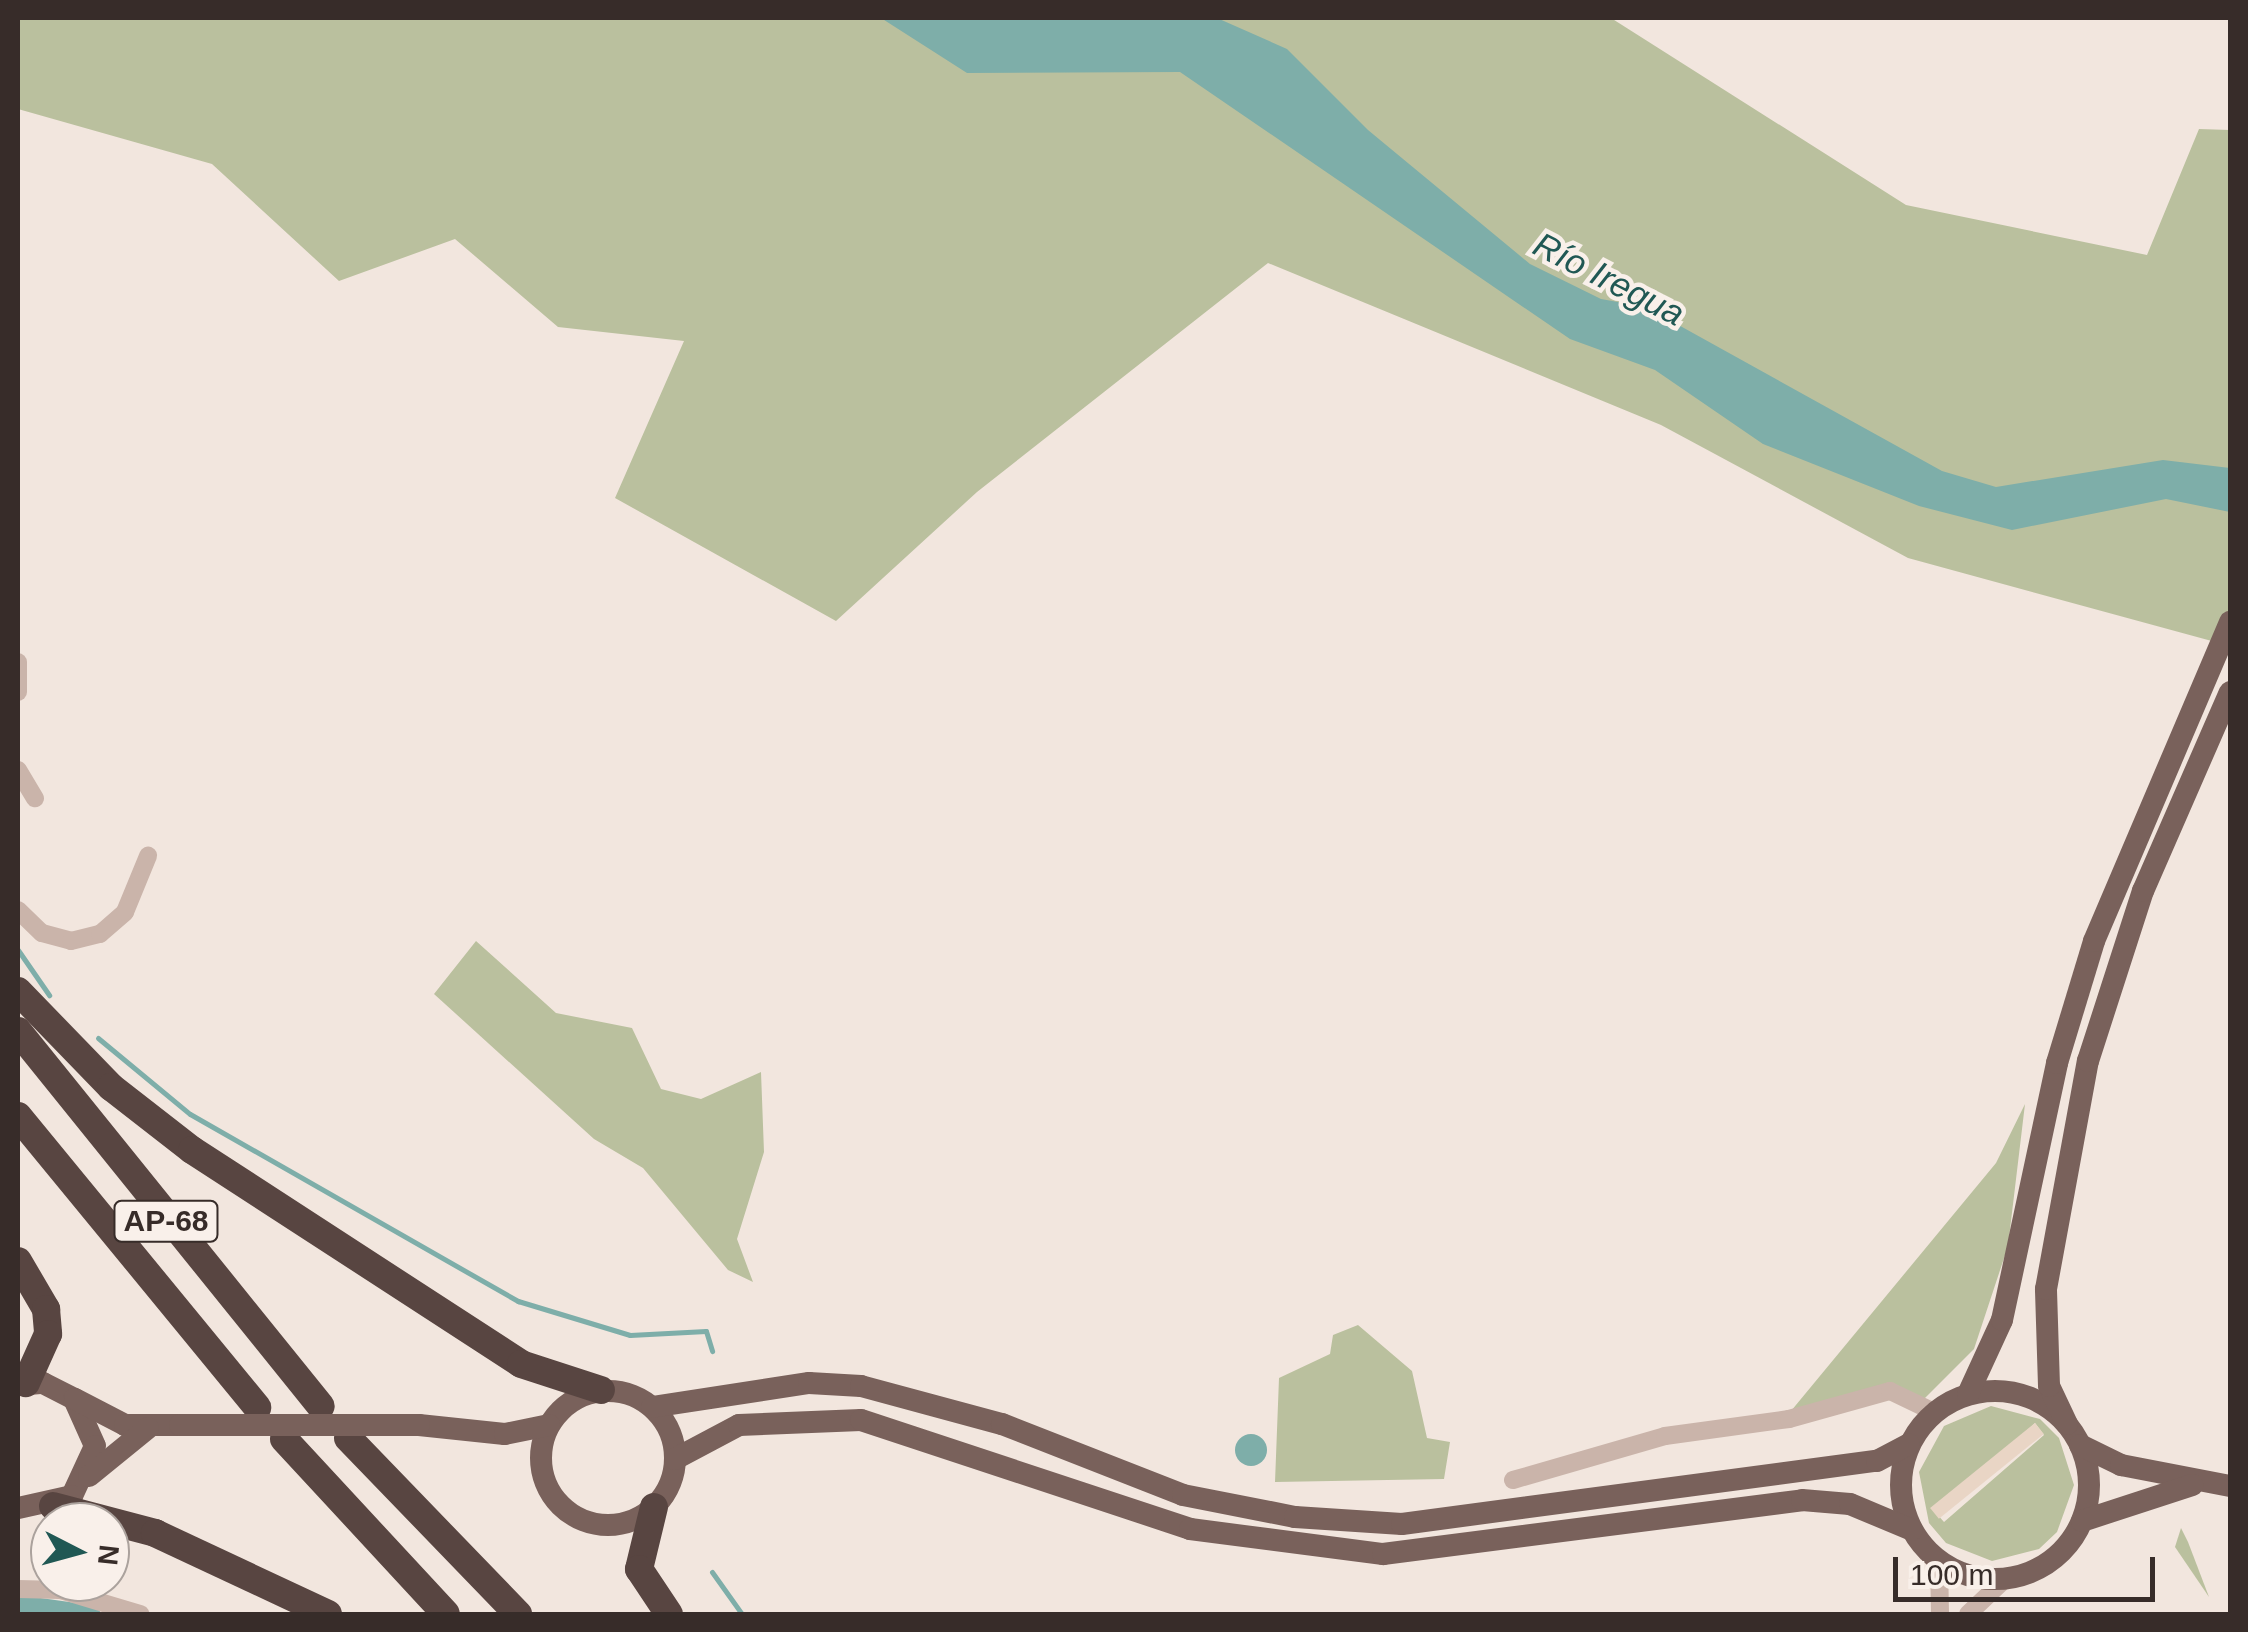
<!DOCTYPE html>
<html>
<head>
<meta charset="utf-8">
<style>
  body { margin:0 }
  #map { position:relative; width:2248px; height:1632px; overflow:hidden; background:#f2e6de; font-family:Helvetica,sans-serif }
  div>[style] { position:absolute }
  .green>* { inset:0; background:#bac09e }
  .plaza>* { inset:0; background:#e9d5c5; transform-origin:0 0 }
  .water>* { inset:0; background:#7eaea9 }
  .round { border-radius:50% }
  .stream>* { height:5px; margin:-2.5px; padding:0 2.5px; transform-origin:2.5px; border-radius:2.5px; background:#7eaea9 }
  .canal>* { height:18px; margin:-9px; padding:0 9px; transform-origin:9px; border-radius:9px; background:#7eaea9 }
  .minor>* { height:18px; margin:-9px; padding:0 9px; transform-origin:9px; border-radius:9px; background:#cab4aa }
  .major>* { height:22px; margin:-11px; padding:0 11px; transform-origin:11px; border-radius:11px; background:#79615b }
  .major>.ring { margin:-11px; padding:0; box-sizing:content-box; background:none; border:22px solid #79615b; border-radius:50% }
  .highway>* { height:28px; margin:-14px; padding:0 14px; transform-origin:14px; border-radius:14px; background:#584541 }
  .major-bridge>* { height:22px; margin:-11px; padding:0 11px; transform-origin:11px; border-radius:11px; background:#79615b }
  span { translate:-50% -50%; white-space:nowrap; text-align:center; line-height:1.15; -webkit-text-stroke:9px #f9f0ea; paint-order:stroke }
  .shield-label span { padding:2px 8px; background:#f9f0ea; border:2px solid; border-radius:8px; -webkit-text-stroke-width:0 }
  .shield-label { font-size:30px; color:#372c29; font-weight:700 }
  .water-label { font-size:35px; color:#205854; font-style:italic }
  .frame { position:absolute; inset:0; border:20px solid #372c29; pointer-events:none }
  .north { position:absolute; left:30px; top:1502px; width:100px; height:100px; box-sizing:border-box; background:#f9f0ea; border:2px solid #aba29d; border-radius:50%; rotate:96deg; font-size:28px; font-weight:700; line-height:40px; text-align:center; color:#372c29 }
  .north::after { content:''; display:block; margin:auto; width:35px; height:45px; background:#205854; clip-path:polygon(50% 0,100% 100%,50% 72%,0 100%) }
  .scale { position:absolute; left:1893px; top:1557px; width:262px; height:45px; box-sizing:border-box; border:5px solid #372c29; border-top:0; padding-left:12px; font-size:30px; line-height:35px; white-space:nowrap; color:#372c29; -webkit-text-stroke:8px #f9f0ea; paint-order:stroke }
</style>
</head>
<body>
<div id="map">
  <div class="green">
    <i style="clip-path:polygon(18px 18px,1611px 18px,1906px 205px,2147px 255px,2199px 129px,2230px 130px,2230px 646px,1908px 558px,1661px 425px,1268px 263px,977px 492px,836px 621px,615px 498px,684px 341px,558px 327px,455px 239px,339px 281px,212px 164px,18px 109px)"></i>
    <i style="clip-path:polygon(476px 941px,556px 1013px,632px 1028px,661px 1089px,701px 1099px,761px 1072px,764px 1152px,737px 1239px,753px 1282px,728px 1270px,643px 1168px,594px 1139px,434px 994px)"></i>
    <i style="clip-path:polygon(2025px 1104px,2008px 1246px,1974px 1349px,1915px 1408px,1886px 1393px,1791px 1411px,1996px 1163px)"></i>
    <i style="clip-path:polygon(1358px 1325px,1412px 1371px,1427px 1438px,1450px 1442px,1444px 1479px,1275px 1482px,1279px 1378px,1330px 1354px,1333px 1335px)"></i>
    <i style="clip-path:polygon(evenodd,1991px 1406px,2040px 1419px,2059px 1438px,2074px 1485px,2057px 1532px,2039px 1549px,1992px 1561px,1946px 1543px,1929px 1523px,1919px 1472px,1944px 1426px,1991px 1406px,2035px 1423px,2044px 1435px,1944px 1522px,1936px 1513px,2035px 1423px)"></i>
    <i style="clip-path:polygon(2181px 1528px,2188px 1542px,2209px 1597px,2175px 1547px)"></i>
  </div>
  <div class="plaza">
    <i style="left:2035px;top:1423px;width:14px;height:135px;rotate:51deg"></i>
  </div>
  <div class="water">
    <i style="clip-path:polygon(881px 18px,1217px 18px,1287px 49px,1368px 130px,1530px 264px,1601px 299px,1646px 307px,1942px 471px,1996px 487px,2163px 460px,2230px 468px,2230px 512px,2166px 499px,2012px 530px,1919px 506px,1763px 444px,1655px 370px,1570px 339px,1180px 72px,967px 73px)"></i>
    <i class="round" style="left:1235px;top:1434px;width:32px;height:32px"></i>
  </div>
  <div class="stream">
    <i style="left:18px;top:950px;width:55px;rotate:55.4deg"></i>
    <i style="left:98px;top:1038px;width:119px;rotate:39.6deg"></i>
    <i style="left:190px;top:1114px;width:378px;rotate:29.7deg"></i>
    <i style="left:518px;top:1301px;width:117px;rotate:16.9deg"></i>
    <i style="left:630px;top:1335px;width:76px;rotate:-3deg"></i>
    <i style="left:706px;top:1331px;width:21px;rotate:73deg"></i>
    <i style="left:712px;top:1572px;width:52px;rotate:54.5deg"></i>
  </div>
  <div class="canal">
    <i style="left:18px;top:1604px;width:74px;rotate:7.8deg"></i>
  </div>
  <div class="minor">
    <i style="left:18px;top:662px;width:30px;rotate:90deg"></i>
    <i style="left:18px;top:770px;width:33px;rotate:59deg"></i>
    <i style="left:18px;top:910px;width:33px;rotate:44deg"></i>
    <i style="left:42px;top:933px;width:30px;rotate:15deg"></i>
    <i style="left:71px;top:941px;width:30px;rotate:-14deg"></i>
    <i style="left:100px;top:934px;width:33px;rotate:-41deg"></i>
    <i style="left:125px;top:912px;width:61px;rotate:-67.7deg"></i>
    <i style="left:1513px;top:1480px;width:158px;rotate:-16.1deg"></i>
    <i style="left:1665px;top:1436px;width:125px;rotate:-7.8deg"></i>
    <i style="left:1789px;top:1419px;width:105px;rotate:-15.5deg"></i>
    <i style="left:1890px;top:1391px;width:49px;rotate:25.5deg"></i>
    <i style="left:1939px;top:1561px;width:53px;rotate:88.9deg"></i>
    <i style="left:18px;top:1589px;width:42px;rotate:1.4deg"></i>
    <i style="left:60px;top:1590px;width:84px;rotate:16.7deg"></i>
    <i style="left:1968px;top:1614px;width:51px;rotate:-43.4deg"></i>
  </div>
  <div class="major">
    <i style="left:18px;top:1385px;width:25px;rotate:-5deg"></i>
    <i style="left:43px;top:1383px;width:35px;rotate:27deg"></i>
    <i style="left:74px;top:1399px;width:51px;rotate:65.9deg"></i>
    <i style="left:95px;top:1446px;width:55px;rotate:114.7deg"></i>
    <i style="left:72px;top:1496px;width:55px;rotate:167.5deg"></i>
    <i class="ring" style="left:541px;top:1391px;width:112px;height:112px"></i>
    <i class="ring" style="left:1901px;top:1391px;width:166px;height:166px"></i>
    <i style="left:1968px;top:1394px;width:81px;rotate:-65.3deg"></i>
    <i style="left:2002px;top:1320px;width:263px;rotate:-77.9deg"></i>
    <i style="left:2057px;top:1063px;width:127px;rotate:-73.1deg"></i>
    <i style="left:2094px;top:941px;width:347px;rotate:-66.9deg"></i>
    <i style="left:75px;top:1399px;width:56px;rotate:27.5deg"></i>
    <i style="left:125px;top:1425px;width:55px"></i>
    <i style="left:652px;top:1407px;width:159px;rotate:-8.7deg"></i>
    <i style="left:809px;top:1383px;width:52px;rotate:3.3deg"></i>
    <i style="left:861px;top:1386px;width:146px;rotate:15.1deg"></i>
    <i style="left:1002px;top:1424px;width:194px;rotate:21.4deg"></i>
    <i style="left:1183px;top:1495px;width:114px;rotate:11.1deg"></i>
    <i style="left:1295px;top:1517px;width:107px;rotate:3.7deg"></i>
    <i style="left:1402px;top:1524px;width:479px;rotate:-7.6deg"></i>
    <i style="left:1877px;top:1461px;width:36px;rotate:-28deg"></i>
    <i style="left:2067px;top:1424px;width:42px;rotate:-115.3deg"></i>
    <i style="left:2049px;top:1386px;width:97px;rotate:-91.8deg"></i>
    <i style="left:2046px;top:1289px;width:232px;rotate:-79.6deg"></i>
    <i style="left:2088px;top:1061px;width:179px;rotate:-72.1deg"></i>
    <i style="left:2143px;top:891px;width:217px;rotate:-66.4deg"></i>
    <i style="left:419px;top:1425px;width:86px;rotate:6deg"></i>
    <i style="left:505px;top:1434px;width:45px;rotate:-11.6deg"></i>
    <i style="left:2080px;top:1445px;width:46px;rotate:26deg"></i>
    <i style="left:2121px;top:1465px;width:111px;rotate:10.9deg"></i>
    <i style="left:675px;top:1459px;width:72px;rotate:-28deg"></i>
    <i style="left:739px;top:1425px;width:122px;rotate:-2.3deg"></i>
    <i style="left:861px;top:1420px;width:347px;rotate:18.3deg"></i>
    <i style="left:1190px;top:1529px;width:195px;rotate:7.4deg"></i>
    <i style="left:1383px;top:1554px;width:422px;rotate:-7.3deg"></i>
    <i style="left:1802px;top:1500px;width:48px;rotate:4.8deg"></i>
    <i style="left:1850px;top:1504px;width:67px;rotate:22.8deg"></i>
    <i style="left:89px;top:1476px;width:76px;rotate:-39.1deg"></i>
    <i style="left:2082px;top:1521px;width:116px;rotate:-18.1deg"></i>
  </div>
  <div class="highway">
    <i style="left:18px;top:991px;width:134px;rotate:45.9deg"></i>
    <i style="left:111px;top:1087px;width:103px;rotate:37.9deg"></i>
    <i style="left:192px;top:1150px;width:392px;rotate:33deg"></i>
    <i style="left:521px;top:1364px;width:84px;rotate:18deg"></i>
    <i style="left:18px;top:1031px;width:482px;rotate:51.1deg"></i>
    <i style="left:18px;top:1116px;width:377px;rotate:50.6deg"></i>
    <i style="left:18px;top:1261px;width:56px;rotate:59.7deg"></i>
    <i style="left:46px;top:1309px;width:25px;rotate:85deg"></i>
    <i style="left:48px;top:1334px;width:54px;rotate:114.2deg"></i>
    <i style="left:348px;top:1438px;width:245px;rotate:46deg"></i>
    <i style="left:284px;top:1439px;width:238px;rotate:47.2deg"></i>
    <i style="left:53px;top:1506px;width:106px;rotate:14.8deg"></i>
    <i style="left:155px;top:1533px;width:191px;rotate:25.1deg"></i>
    <i style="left:654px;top:1507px;width:64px;rotate:103.6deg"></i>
    <i style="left:639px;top:1569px;width:54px;rotate:56.3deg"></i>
  </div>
  <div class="major-bridge">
    <i style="left:180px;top:1425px;width:239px"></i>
  </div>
  <div class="shield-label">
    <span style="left:166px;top:1221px">AP-68</span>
  </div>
  <div class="water-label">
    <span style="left:1609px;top:279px;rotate:27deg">Río Iregua</span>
  </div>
  <div class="frame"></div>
  <div class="north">N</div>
  <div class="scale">100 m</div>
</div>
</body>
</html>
